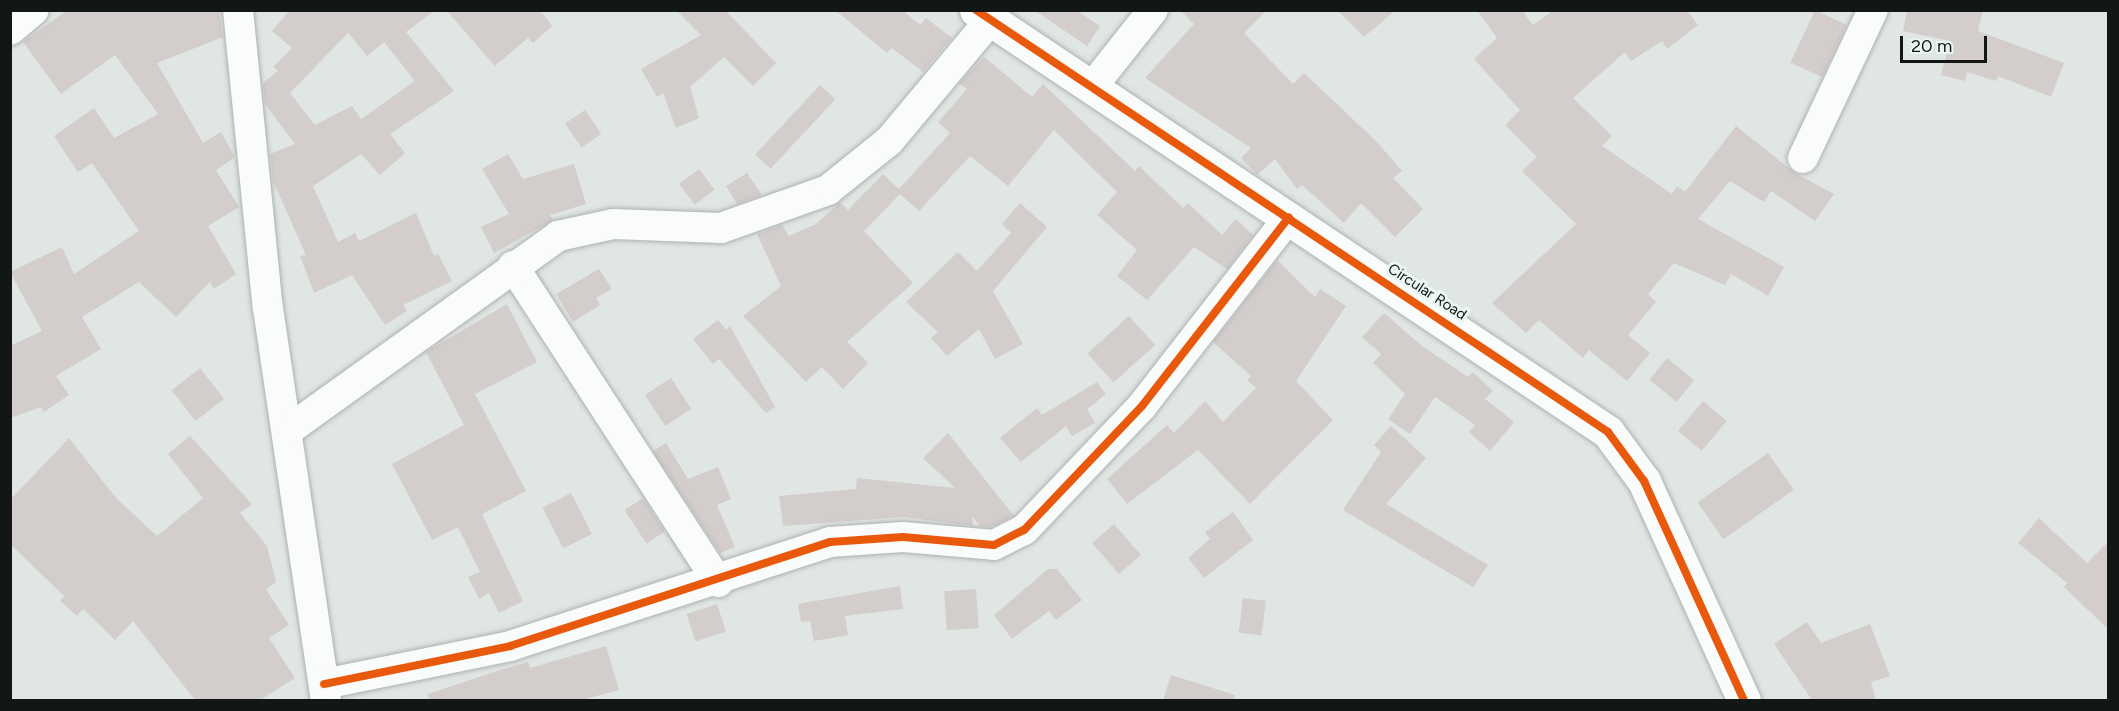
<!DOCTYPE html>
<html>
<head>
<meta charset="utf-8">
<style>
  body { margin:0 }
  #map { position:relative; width:2119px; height:711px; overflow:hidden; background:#e0e6e4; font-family:Figtree,sans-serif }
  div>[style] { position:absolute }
  .building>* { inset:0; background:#d3cdcc; transform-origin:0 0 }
  .roads { filter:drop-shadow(0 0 2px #adb2b0) drop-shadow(0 0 2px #adb2b0) }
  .minor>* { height:30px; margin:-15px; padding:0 15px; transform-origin:15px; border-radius:15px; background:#fafbfb }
  .tertiary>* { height:33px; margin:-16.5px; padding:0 16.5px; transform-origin:16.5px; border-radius:16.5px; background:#fafbfb }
  .cycleway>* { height:8px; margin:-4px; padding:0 4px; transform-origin:4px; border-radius:4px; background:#e8590c }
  span { translate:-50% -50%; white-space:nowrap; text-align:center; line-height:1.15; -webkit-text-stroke:6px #eaf6f2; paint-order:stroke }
  .street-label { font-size:15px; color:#121615 }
  .frame { position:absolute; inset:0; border:12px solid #121615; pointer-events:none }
  .scale { position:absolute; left:1900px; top:36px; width:87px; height:27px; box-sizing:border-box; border:3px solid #121615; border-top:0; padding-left:8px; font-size:18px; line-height:21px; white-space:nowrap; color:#121615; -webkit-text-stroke:4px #eaf6f2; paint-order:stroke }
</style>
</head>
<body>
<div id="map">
  <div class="building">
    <i style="clip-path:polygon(67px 10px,219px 10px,223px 37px,157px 63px,203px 143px,221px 132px,235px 157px,216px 170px,239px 207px,208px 226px,236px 274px,214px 289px,210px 282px,176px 317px,139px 282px,82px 317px,101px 349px,56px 376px,69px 395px,44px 412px,41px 407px,10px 418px,10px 346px,42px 331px,10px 272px,62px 247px,74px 274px,139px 231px,92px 163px,78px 172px,54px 136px,94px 108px,114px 138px,158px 114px,115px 55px,61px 94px,23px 42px)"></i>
    <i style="clip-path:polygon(evenodd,290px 10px,435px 10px,406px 32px,454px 91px,390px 134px,405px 153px,380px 175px,361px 154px,313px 186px,338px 242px,355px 233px,359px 241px,416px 213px,434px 256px,438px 254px,452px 281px,403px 305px,407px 311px,385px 325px,352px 275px,314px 293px,300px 256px,306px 255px,273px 181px,270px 154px,295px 144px,265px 104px,263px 83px,278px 71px,273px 67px,292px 48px,272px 31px,290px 10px,348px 33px,367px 56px,384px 42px,415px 81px,361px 119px,352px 106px,315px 125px,290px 93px,348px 33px)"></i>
    <i style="clip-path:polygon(446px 10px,540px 10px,552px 26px,533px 43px,528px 38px,495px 66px)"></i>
    <i style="clip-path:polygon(676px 10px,725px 10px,776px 63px,753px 86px,724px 57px,690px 87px,699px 118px,676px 128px,663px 93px,657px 97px,641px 69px,701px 35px)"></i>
    <i style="clip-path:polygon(835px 10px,902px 10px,920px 25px,926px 18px,952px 38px,923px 72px,892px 48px,887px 53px)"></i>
    <i style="clip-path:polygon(1034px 10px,1076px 10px,1100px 26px,1087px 46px)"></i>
    <i style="clip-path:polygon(1180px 10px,1267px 10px,1244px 33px,1293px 84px,1304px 73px,1376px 141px,1402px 171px,1393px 178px,1423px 209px,1395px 237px,1361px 203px,1344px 223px,1302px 185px,1297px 189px,1275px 159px,1257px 175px,1241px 158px,1251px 148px,1145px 78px,1194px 24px)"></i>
    <i style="clip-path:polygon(1337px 10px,1396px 10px,1364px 37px)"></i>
    <i style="clip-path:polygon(1477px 10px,1522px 10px,1533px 25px,1554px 10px,1687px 10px,1698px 25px,1667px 49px,1662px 41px,1631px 61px,1625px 52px,1573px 98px,1612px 136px,1602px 146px,1672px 194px,1677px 186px,1685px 192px,1736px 126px,1795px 173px,1834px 194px,1815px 221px,1771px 191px,1764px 202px,1730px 181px,1698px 219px,1784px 267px,1768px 296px,1731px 274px,1725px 285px,1674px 263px,1648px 294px,1656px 302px,1628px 335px,1650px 353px,1627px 381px,1589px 350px,1583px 358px,1539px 320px,1526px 333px,1492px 303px,1576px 224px,1522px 171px,1537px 157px,1505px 125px,1520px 110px,1474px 59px,1497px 38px)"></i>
    <i style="left:1815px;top:10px;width:35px;height:58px;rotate:25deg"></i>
    <i style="clip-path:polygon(1907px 10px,1983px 10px,1978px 31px,2064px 63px,2051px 97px,1998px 76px,1996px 81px,1967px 72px,1965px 81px,1941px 75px,1950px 41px,1903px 31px)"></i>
    <i style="clip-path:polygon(984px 57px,1032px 97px,1043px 84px,1135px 171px,1139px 166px,1183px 208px,1188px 203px,1222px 235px,1236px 219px,1253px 235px,1227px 269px,1194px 247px,1147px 300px,1117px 276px,1137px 250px,1097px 215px,1117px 192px,1054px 130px,1008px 186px,970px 156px,919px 211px,900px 194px,864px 231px,913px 283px,847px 342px,868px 363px,843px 389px,822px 367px,806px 382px,743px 316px,781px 286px,757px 234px,782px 225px,789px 236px,816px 224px,840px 202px,848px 210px,883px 174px,899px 189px,950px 133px,938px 122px,967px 89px,959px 83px)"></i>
    <i style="left:820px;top:85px;width:21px;height:95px;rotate:43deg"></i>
    <i style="left:585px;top:110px;width:29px;height:24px;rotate:56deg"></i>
    <i style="clip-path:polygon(508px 154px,523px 179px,574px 164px,586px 204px,550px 215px,553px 220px,494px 253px,481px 227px,509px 214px,482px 169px)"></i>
    <i style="left:699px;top:169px;width:26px;height:25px;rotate:53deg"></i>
    <i style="clip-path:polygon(747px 173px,762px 195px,737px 204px,726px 186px)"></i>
    <i style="clip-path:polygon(1020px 203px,1047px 227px,993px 291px,1023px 344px,995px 359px,979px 329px,947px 356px,931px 338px,938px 332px,906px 302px,958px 252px,977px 271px,1011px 233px,1002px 224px)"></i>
    <i style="clip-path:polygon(1277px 260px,1315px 297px,1320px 289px,1346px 306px,1296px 381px,1333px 420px,1250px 504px,1198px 450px,1127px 504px,1107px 479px,1167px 425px,1174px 433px,1205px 401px,1223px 422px,1256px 388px,1247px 380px,1251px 376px,1213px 342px)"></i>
    <i style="clip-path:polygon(599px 269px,612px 289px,596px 298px,600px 305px,573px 322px,556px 294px)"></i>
    <i style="clip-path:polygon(507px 304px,537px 362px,475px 394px,526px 491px,482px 514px,523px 601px,499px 613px,489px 593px,479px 599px,468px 577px,480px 572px,458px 527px,432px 540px,392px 464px,464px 425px,426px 352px)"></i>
    <i style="clip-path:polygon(1384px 313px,1422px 346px,1468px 377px,1473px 372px,1493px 391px,1485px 399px,1514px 422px,1490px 451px,1469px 432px,1475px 425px,1435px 397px,1410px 434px,1388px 419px,1405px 394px,1373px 363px,1381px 354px,1362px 337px)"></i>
    <i style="left:1129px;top:316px;width:39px;height:56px;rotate:48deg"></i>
    <i style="clip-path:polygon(718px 320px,726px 330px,730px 326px,775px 407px,766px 413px,719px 359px,713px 364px,693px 339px)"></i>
    <i style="left:1667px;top:358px;width:35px;height:28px;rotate:39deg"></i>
    <i style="left:200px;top:368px;width:39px;height:36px;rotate:52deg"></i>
    <i style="left:671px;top:378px;width:37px;height:31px;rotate:57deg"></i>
    <i style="clip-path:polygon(1097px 382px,1106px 394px,1087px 409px,1095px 423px,1072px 436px,1066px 426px,1021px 462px,1000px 438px,1037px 408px,1042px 415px)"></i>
    <i style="left:1703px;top:401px;width:31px;height:39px;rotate:40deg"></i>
    <i style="clip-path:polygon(1391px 426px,1426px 458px,1386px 504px,1488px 565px,1473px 587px,1343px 510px,1381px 452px,1374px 445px)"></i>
    <i style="clip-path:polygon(948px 433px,1014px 516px,991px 527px,981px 527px,972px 516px,973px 526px,904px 517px,783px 526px,779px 496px,856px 489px,857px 478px,955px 488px,923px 458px)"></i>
    <i style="clip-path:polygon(190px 436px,252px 504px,240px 513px,267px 546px,276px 582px,266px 589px,289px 625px,269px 638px,295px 678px,260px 700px,195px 700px,133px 621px,115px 640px,83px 609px,77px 616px,60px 601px,64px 596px,10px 544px,10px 500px,69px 438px,116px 498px,157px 536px,203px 498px,168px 454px)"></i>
    <i style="clip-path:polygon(666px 443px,688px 479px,718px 467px,731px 499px,717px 505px,735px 547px,720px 553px,653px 451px)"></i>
    <i style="left:1768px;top:453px;width:45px;height:86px;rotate:55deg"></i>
    <i style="left:571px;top:493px;width:46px;height:32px;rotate:63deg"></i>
    <i style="left:643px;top:498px;width:40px;height:22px;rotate:57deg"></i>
    <i style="clip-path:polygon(1233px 512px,1253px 540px,1204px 578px,1188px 558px,1210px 539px,1205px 532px)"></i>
    <i style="clip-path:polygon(2039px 518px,2087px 563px,2109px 541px,2109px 630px,2064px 587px,2067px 583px,2018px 543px)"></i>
    <i style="left:1114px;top:524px;width:41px;height:29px;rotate:49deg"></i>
    <i style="clip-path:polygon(1048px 569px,1057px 569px,1082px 600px,1056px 620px,1049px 611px,1012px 639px,994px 615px)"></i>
    <i style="clip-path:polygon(900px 586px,903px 609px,845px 616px,848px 635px,814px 641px,810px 621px,801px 622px,798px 604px)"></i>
    <i style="left:976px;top:589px;width:39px;height:32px;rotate:86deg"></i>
    <i style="left:1243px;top:598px;width:23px;height:35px;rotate:7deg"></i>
    <i style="left:717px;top:604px;width:29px;height:32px;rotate:72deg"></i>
    <i style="clip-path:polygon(1807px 622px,1821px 643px,1870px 624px,1890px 676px,1871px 682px,1876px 700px,1812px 700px,1774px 644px)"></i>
    <i style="clip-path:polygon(606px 646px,619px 690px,582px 700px,429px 700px,428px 694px,497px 671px,528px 662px,530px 668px)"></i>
    <i style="clip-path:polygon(1171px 675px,1235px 695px,1234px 700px,1163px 700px)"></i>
  </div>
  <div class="roads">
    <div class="minor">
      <i style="left:238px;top:10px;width:300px;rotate:84.3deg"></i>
      <i style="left:268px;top:308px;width:396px;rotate:81.6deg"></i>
      <i style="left:10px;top:30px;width:31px;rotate:-40deg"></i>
      <i style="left:1092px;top:87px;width:98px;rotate:-51.6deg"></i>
      <i style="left:1803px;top:158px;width:164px;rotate:-64.7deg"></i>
      <i style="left:513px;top:266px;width:377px;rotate:57deg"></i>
      <i style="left:287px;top:431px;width:334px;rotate:-35.7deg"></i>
      <i style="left:558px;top:236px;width:56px;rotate:-12.3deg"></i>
      <i style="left:613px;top:224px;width:108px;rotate:2.1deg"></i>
      <i style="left:721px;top:228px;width:114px;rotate:-19.6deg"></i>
      <i style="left:828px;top:190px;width:78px;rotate:-38.8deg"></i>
      <i style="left:889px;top:141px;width:158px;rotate:-50.1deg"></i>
      <i style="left:324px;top:684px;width:190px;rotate:-11.5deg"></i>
      <i style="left:510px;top:646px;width:336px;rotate:-18deg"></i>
      <i style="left:830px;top:542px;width:73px;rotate:-3.9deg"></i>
      <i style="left:903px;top:537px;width:91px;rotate:5deg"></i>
      <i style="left:994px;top:545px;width:34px;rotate:-27deg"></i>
      <i style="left:1024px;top:530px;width:171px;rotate:-46.4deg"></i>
      <i style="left:1142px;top:406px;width:239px;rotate:-52.1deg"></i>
    </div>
    <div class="tertiary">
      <i style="left:976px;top:10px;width:760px;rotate:33.73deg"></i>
      <i style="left:1608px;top:432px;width:61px;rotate:53.7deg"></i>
      <i style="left:1644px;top:481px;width:241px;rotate:65.5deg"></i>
    </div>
  </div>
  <div class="cycleway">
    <i style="left:976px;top:10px;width:760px;rotate:33.73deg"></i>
    <i style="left:1608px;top:432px;width:61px;rotate:53.7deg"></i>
    <i style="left:1644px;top:481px;width:241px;rotate:65.5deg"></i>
    <i style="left:324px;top:684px;width:190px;rotate:-11.5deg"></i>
    <i style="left:510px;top:646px;width:336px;rotate:-18deg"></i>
    <i style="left:830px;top:542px;width:73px;rotate:-3.9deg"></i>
    <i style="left:903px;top:537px;width:91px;rotate:5deg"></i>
    <i style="left:994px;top:545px;width:34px;rotate:-27deg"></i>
    <i style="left:1024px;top:530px;width:171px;rotate:-46.4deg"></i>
    <i style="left:1142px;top:406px;width:239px;rotate:-52.1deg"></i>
  </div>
  <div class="street-label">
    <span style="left:1427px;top:292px;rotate:33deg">Circular Road</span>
  </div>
  <div class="frame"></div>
  <div class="scale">20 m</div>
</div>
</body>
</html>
